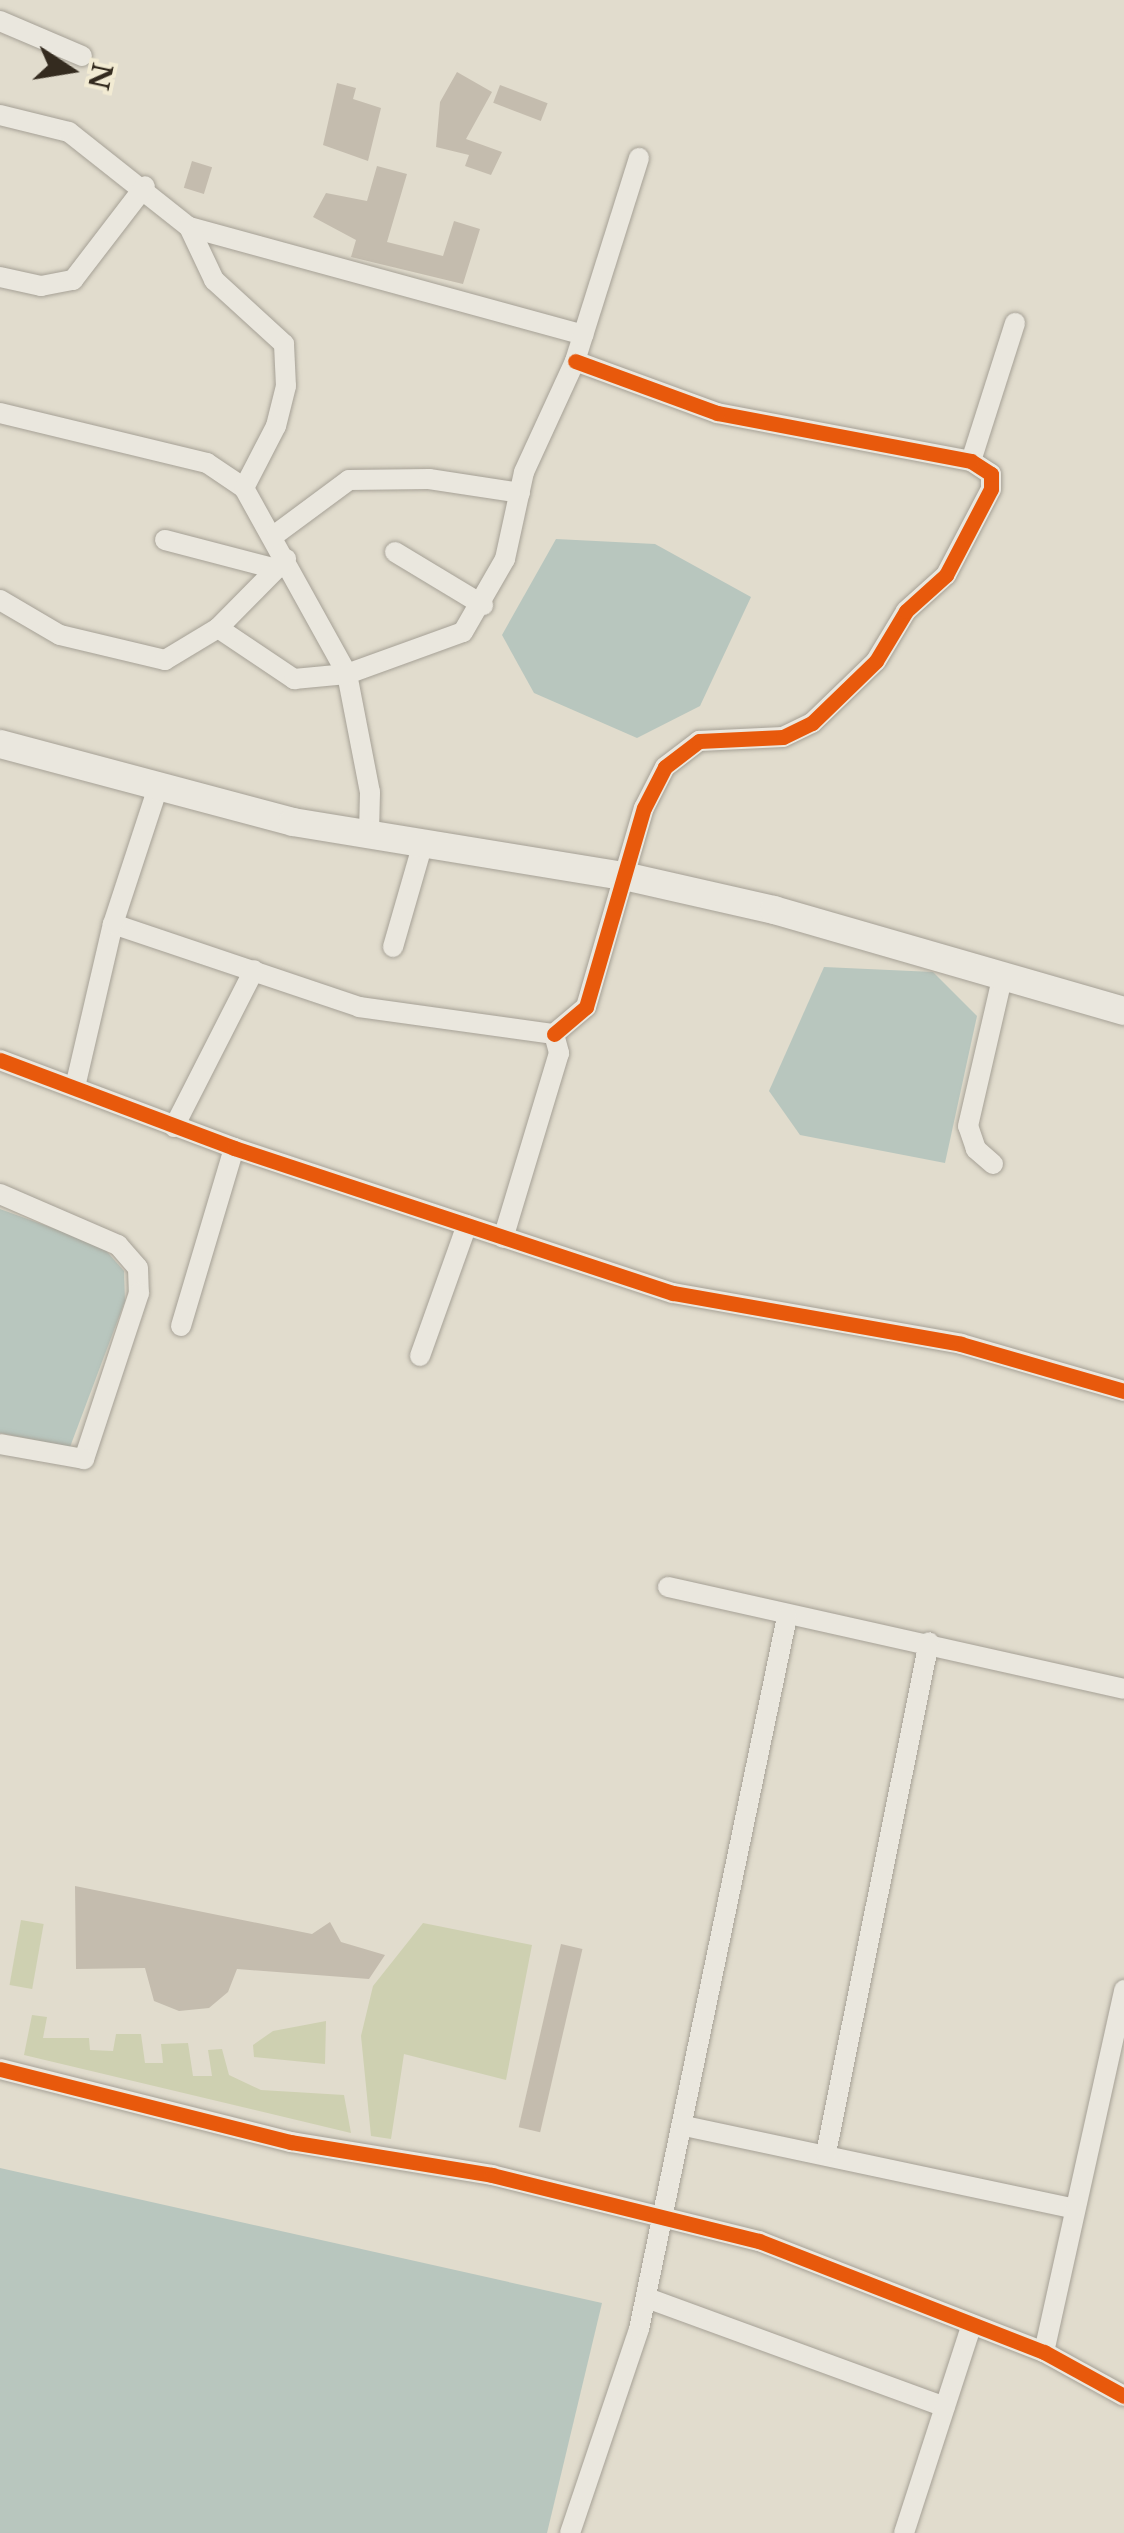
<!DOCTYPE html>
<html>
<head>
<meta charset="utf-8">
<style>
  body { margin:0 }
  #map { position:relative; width:1124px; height:2533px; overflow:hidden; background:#e1dccd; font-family:"Libre Baskerville",serif }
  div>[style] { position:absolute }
  .green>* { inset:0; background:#ced0b1; transform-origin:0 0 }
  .water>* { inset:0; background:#b8c6be }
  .building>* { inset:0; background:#c4bcae; transform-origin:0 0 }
  .roads { filter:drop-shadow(0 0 2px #a6a196) drop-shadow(0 0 2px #a6a196) }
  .street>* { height:20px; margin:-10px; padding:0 10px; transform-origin:10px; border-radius:10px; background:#eae7de }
  .secondary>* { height:28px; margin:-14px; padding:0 14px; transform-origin:14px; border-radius:14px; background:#eae7de }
  .cycleway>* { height:15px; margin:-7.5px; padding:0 7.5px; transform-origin:7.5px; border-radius:7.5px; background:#e8590c }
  span { translate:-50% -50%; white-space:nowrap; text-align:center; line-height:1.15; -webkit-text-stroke:9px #f2ebd3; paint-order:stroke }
  .north { position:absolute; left:20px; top:20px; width:100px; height:100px; -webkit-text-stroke:8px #f2ebd3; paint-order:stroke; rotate:102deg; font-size:28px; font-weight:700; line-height:40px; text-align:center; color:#342b1f }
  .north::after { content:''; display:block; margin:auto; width:35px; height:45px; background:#342b1f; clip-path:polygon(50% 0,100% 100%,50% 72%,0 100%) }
</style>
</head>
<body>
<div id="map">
  <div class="green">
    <i style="left:21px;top:1920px;width:23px;height:66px;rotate:10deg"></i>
    <i style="clip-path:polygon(423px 1923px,532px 1945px,506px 2080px,404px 2054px,391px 2139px,371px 2136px,361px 2036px,373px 1986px)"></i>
    <i style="clip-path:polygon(32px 2015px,47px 2017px,43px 2038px,89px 2038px,90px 2050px,113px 2051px,116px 2034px,141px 2034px,145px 2063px,163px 2063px,161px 2044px,188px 2043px,193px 2076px,212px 2076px,208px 2050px,222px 2049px,229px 2075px,261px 2090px,344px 2095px,351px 2133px,24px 2055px)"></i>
    <i style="clip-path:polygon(326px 2021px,325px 2064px,254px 2057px,253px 2045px,273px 2031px)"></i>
  </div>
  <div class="water">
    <i style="clip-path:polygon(556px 539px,655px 544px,751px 597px,700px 706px,637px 738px,534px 693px,502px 635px)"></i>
    <i style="clip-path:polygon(824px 967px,933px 972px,977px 1016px,945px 1163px,800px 1135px,769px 1091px)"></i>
    <i style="clip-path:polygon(0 1209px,102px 1246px,124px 1271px,125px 1301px,70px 1447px,0 1433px)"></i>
    <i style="clip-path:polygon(0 2168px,602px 2303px,547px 2533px,0 2533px)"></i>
  </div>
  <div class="building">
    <i style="clip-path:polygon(457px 72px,492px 92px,466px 139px,502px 152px,491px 175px,465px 166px,469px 155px,436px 147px,440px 102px)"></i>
    <i style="clip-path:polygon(337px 83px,356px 88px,353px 99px,381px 108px,368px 161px,323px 145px)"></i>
    <i style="left:500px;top:85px;width:51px;height:19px;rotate:21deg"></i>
    <i style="left:192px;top:161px;width:21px;height:28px;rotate:17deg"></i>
    <i style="clip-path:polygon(377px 166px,407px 174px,387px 242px,443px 256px,454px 221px,480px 229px,463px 284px,351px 257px,356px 240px,313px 217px,326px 193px,367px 201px)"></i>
    <i style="clip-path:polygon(75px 1886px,312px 1934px,330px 1922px,341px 1942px,385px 1955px,369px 1979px,237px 1969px,228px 1992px,209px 2008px,179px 2011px,154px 2001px,145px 1968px,76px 1969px)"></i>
    <i style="left:561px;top:1944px;width:22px;height:188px;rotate:13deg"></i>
  </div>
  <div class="roads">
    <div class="street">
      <i style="left:0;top:21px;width:89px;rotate:23.1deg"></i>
      <i style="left:0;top:115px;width:71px;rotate:13.8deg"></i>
      <i style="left:69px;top:132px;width:153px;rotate:38.4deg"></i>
      <i style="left:189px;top:227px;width:409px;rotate:15.3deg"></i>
      <i style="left:189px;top:227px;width:59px;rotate:64.7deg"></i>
      <i style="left:214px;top:280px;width:95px;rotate:42.4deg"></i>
      <i style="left:284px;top:344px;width:42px;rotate:87.3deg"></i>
      <i style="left:286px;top:386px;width:41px;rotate:104deg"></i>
      <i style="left:276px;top:426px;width:70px;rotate:117.3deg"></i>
      <i style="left:0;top:277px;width:42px;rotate:12.4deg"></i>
      <i style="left:41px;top:286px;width:33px;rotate:-11deg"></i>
      <i style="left:73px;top:280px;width:118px;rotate:-52.5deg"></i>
      <i style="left:0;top:413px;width:213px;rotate:13.6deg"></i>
      <i style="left:207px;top:463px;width:45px;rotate:34deg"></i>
      <i style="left:244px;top:488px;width:213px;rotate:61deg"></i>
      <i style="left:347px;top:674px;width:120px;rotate:79deg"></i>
      <i style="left:370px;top:792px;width:42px;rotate:91.4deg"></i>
      <i style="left:971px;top:461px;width:145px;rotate:-72.3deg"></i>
      <i style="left:272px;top:537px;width:96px;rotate:-36.5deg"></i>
      <i style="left:349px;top:480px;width:80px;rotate:-0.7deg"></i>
      <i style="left:429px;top:479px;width:92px;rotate:8.7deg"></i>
      <i style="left:165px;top:540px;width:115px;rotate:14.6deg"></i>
      <i style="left:395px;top:552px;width:103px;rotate:31.1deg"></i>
      <i style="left:0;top:600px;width:69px;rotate:30.3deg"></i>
      <i style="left:60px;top:635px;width:108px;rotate:13.4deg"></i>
      <i style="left:165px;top:660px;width:62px;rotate:-31.1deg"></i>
      <i style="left:218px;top:628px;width:97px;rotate:-45.4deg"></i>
      <i style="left:218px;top:628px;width:92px;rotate:33.9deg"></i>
      <i style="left:294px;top:679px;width:53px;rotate:-5.4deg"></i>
      <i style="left:347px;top:674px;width:123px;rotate:-19.9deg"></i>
      <i style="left:463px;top:632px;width:84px;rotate:-60.1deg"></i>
      <i style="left:505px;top:559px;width:89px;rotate:-77.7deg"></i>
      <i style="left:524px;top:472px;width:122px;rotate:-65.3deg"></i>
      <i style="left:575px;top:361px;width:213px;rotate:-72.5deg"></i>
      <i style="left:113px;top:924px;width:260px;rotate:18.6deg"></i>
      <i style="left:359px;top:1007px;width:197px;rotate:7.9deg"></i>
      <i style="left:554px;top:1034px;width:20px;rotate:75deg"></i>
      <i style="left:559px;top:1053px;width:193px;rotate:106.8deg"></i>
      <i style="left:393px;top:947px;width:108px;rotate:-73.9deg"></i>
      <i style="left:554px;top:1034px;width:42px;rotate:-40.2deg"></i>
      <i style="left:586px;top:1007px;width:207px;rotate:-73.8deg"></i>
      <i style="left:644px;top:808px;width:46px;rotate:-62.9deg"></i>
      <i style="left:665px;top:767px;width:43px;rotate:-37.4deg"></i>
      <i style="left:699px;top:741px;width:84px;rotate:-2.7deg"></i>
      <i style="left:783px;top:737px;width:32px;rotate:-26deg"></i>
      <i style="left:812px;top:723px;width:89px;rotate:-44.1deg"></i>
      <i style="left:876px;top:661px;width:58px;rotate:-59deg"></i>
      <i style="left:906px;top:611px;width:54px;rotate:-42deg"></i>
      <i style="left:946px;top:575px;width:97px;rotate:-62.4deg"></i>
      <i style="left:991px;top:489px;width:15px;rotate:-90deg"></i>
      <i style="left:991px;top:474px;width:24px;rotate:-147deg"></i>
      <i style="left:971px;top:461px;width:258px;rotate:-169.3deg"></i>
      <i style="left:717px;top:413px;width:151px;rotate:-159.9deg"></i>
      <i style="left:0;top:1060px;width:250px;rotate:20.6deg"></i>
      <i style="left:234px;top:1148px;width:462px;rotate:18.3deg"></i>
      <i style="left:673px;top:1293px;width:292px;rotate:10deg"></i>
      <i style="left:961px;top:1344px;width:170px;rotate:16.1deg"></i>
      <i style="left:75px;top:1087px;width:167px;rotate:-76.9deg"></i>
      <i style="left:113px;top:924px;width:144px;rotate:-71.8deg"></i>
      <i style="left:174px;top:1127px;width:176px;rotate:-63deg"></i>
      <i style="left:993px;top:1164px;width:23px;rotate:-139deg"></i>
      <i style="left:976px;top:1149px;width:24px;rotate:-109deg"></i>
      <i style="left:968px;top:1126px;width:156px;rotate:-77deg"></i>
      <i style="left:0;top:1194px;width:129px;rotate:23.4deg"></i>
      <i style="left:118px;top:1245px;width:30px;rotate:49deg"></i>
      <i style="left:138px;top:1268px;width:25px;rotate:88deg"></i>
      <i style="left:139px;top:1293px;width:175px;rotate:108.3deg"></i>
      <i style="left:84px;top:1459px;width:85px;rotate:-169.9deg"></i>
      <i style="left:181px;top:1326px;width:186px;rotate:-73.4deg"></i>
      <i style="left:420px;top:1356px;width:139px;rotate:-70.3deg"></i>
      <i style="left:668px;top:1587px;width:467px;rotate:12.6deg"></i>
      <i style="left:0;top:2069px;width:300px;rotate:14.1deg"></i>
      <i style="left:291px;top:2142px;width:204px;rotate:9.3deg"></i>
      <i style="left:492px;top:2175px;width:275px;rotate:13.9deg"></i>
      <i style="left:759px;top:2241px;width:306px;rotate:21.3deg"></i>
      <i style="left:1044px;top:2352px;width:91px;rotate:28.8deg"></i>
      <i style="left:685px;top:2126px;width:398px;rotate:12deg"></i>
      <i style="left:826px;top:2153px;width:521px;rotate:-78.6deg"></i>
      <i style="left:647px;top:2298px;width:317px;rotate:20.1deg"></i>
      <i style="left:1044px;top:2352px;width:371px;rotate:-77.5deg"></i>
      <i style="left:570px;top:2533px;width:215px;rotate:-71.3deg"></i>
      <i style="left:639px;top:2329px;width:727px;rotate:-78.26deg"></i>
      <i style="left:904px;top:2533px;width:217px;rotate:-72deg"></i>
    </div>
    <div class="secondary">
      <i style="left:0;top:744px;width:303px;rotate:14.9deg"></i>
      <i style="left:293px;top:822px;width:335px;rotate:9.3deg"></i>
      <i style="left:624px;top:876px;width:154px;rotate:12.8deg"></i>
      <i style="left:774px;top:910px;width:364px;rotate:16.1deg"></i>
    </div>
  </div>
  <div class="cycleway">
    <i style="left:554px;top:1034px;width:42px;rotate:-40.2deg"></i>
    <i style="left:586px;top:1007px;width:207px;rotate:-73.8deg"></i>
    <i style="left:644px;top:808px;width:46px;rotate:-62.9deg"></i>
    <i style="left:665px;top:767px;width:43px;rotate:-37.4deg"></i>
    <i style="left:699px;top:741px;width:84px;rotate:-2.7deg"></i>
    <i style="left:783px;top:737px;width:32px;rotate:-26deg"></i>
    <i style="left:812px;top:723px;width:89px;rotate:-44.1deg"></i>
    <i style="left:876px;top:661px;width:58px;rotate:-59deg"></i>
    <i style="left:906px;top:611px;width:54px;rotate:-42deg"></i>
    <i style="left:946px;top:575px;width:97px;rotate:-62.4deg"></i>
    <i style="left:991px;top:489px;width:15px;rotate:-90deg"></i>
    <i style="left:991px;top:474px;width:24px;rotate:-147deg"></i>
    <i style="left:971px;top:461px;width:258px;rotate:-169.3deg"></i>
    <i style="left:717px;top:413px;width:151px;rotate:-159.9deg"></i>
    <i style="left:0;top:1060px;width:250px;rotate:20.6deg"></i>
    <i style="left:234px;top:1148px;width:462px;rotate:18.3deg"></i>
    <i style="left:673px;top:1293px;width:292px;rotate:10deg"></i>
    <i style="left:961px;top:1344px;width:170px;rotate:16.1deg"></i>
    <i style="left:0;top:2069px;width:300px;rotate:14.1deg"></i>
    <i style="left:291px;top:2142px;width:204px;rotate:9.3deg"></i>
    <i style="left:492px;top:2175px;width:275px;rotate:13.9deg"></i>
    <i style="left:759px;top:2241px;width:306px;rotate:21.3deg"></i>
    <i style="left:1044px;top:2352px;width:91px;rotate:28.8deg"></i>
  </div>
  <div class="north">N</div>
</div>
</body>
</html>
